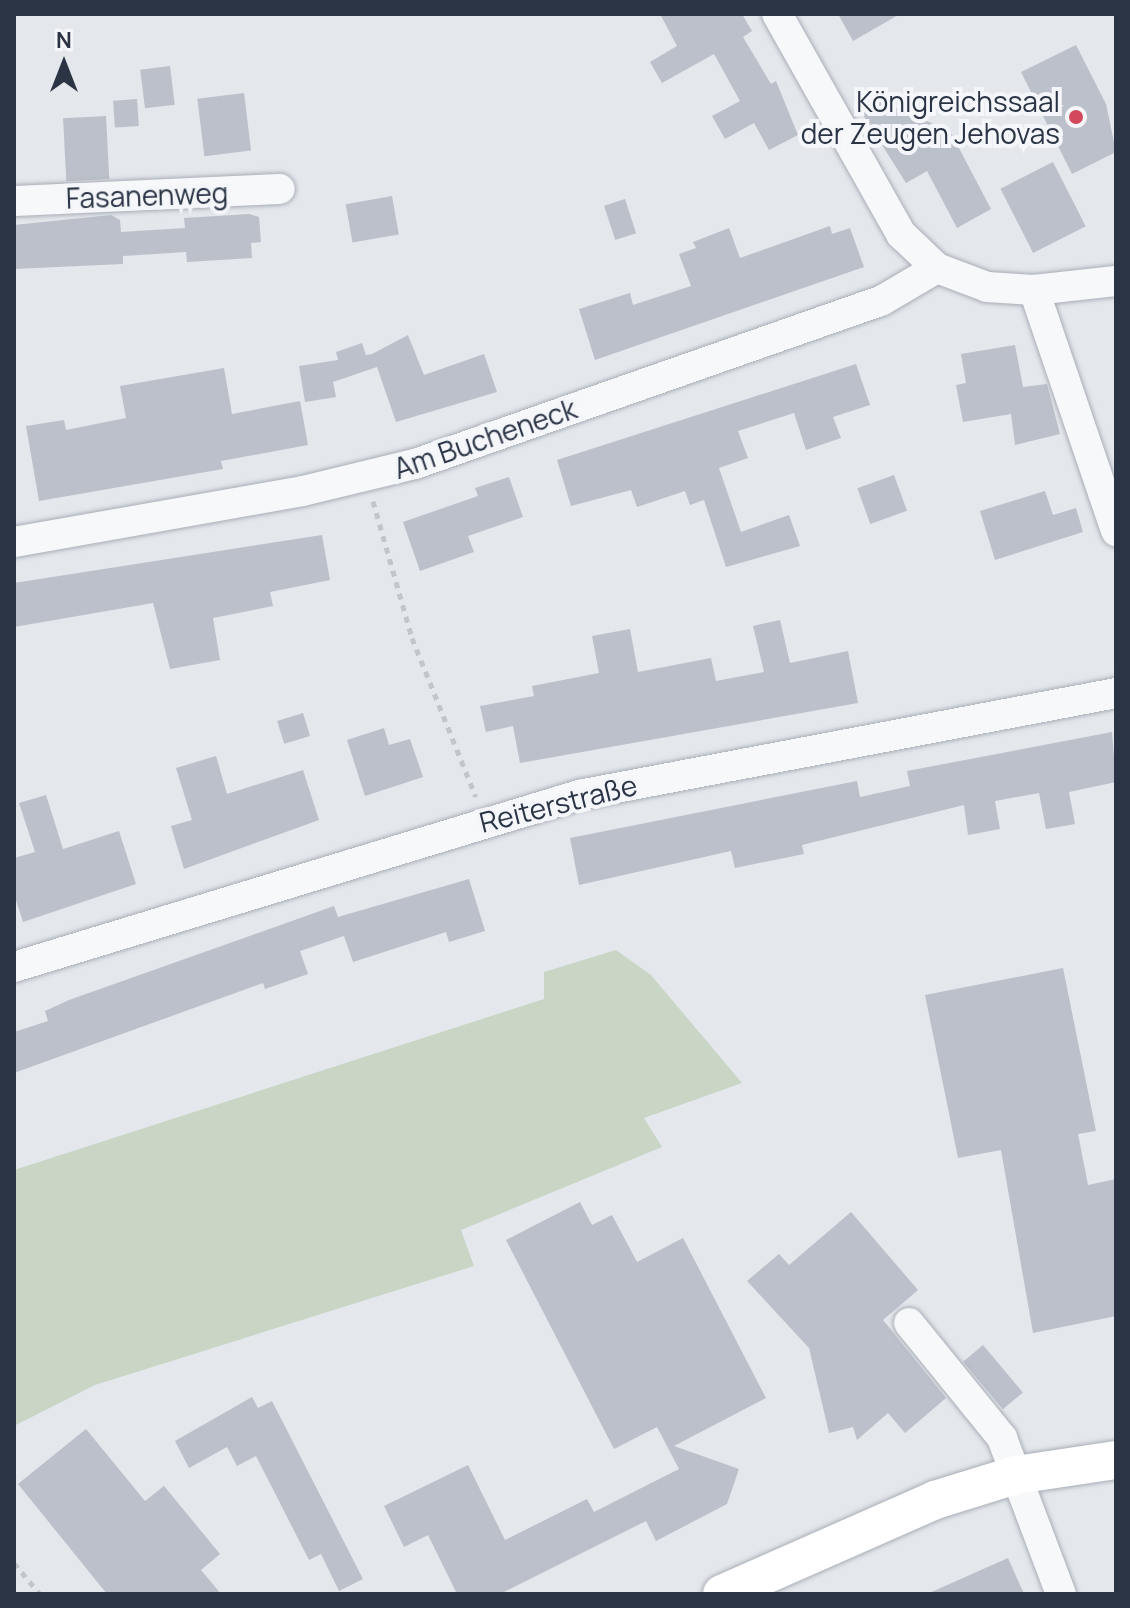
<!DOCTYPE html>
<html>
<head>
<meta charset="utf-8">
<style>
  body { margin:0 }
  #map { position:relative; width:1130px; height:1608px; overflow:hidden; background:#e4e7ec; font-family:Manrope,sans-serif }
  div>[style] { position:absolute }
  .green>* { inset:0; background:#c9d6c5 }
  .building>* { inset:0; background:#bbc0ca; transform-origin:0 0 }
  .path>* { height:5px; margin-top:-2.5px; transform-origin:0; background:repeating-linear-gradient(90deg,#c2c5cb 0 6px,transparent 0 12px) }
  .roads { filter:drop-shadow(0 0 2px #a9aeb7) drop-shadow(0 0 2px #a9aeb7) }
  .minor>* { height:30px; margin:-15px; padding:0 15px; transform-origin:15px; border-radius:15px; background:#f7f8fa }
  .major>* { height:38px; margin:-19px; padding:0 19px; transform-origin:19px; border-radius:19px; background:#fff }
  .dots>* { width:22px; height:22px; translate:-50% -50%; box-sizing:border-box; border:4px solid #f4f6f9; border-radius:50% }
  span { translate:-50% -50%; white-space:nowrap; text-align:center; line-height:1.15; -webkit-text-stroke:8px #f4f6f9; paint-order:stroke }
  .poi-label { font-size:28px; color:#2b3445 }
  .right { translate:-100% -50%; text-align:right }
  .street-label { font-size:28px; color:#2b3445 }
  .frame { position:absolute; inset:0; border:16px solid #2b3445; pointer-events:none }
  .north { position:absolute; left:24px; top:24px; width:80px; height:80px; -webkit-text-stroke:6px #f4f6f9; paint-order:stroke; rotate:0deg; font-size:22px; font-weight:700; line-height:32px; text-align:center; color:#2b3445 }
  .north::after { content:''; display:block; margin:auto; width:28px; height:36px; background:#2b3445; clip-path:polygon(50% 0,100% 100%,50% 72%,0 100%) }
</style>
</head>
<body>
<div id="map">
  <div class="green">
    <i style="clip-path:polygon(616px 950px,651px 975px,742px 1083px,644px 1118px,662px 1147px,461px 1230px,474px 1266px,95px 1385px,14px 1426px,14px 1170px,544px 999px,544px 972px)"></i>
  </div>
  <div class="building">
    <i style="clip-path:polygon(660px 14px,742px 14px,752px 31px,743px 37px,771px 84px,776px 81px,798px 135px,769px 150px,754px 123px,725px 139px,712px 116px,740px 101px,714px 54px,662px 83px,650px 62px,677px 46px)"></i>
    <i style="clip-path:polygon(838px 14px,900px 14px,853px 41px)"></i>
    <i style="clip-path:polygon(1076px 45px,1106px 104px,1116px 152px,1072px 174px,1021px 72px)"></i>
    <i style="left:170px;top:66px;width:39px;height:30px;rotate:83deg"></i>
    <i style="left:244px;top:93px;width:58px;height:47px;rotate:83deg"></i>
    <i style="clip-path:polygon(873px 98px,950px 131px,991px 209px,957px 228px,927px 171px,906px 183px,860px 110px)"></i>
    <i style="left:137px;top:99px;width:27px;height:24px;rotate:86deg"></i>
    <i style="left:106px;top:116px;width:63px;height:43px;rotate:87deg"></i>
    <i style="left:1053px;top:162px;width:72px;height:59px;rotate:63deg"></i>
    <i style="left:392px;top:196px;width:39px;height:47px;rotate:80deg"></i>
    <i style="left:625px;top:199px;width:36px;height:22px;rotate:72deg"></i>
    <i style="clip-path:polygon(249px 214px,259px 217px,261px 242px,251px 243px,252px 258px,187px 262px,186px 252px,123px 256px,123px 264px,14px 269px,14px 225px,111px 215px,120px 220px,121px 232px,185px 228px,184px 218px)"></i>
    <i style="clip-path:polygon(830px 226px,832px 234px,850px 228px,864px 267px,595px 360px,579px 309px,630px 293px,633px 305px,691px 286px,679px 254px,696px 248px,693px 242px,729px 228px,740px 258px)"></i>
    <i style="clip-path:polygon(408px 335px,424px 375px,484px 354px,497px 392px,396px 422px,377px 367px,333px 382px,336px 397px,305px 402px,299px 366px,338px 360px,336px 352px,362px 343px,366px 355px,372px 354px)"></i>
    <i style="clip-path:polygon(1015px 345px,1023px 387px,1047px 384px,1060px 434px,1015px 445px,1011px 414px,963px 422px,956px 385px,966px 383px,961px 354px)"></i>
    <i style="clip-path:polygon(856px 364px,870px 405px,833px 417px,841px 438px,806px 450px,794px 413px,738px 431px,748px 458px,719px 468px,741px 532px,789px 515px,800px 546px,726px 567px,704px 500px,690px 505px,685px 491px,637px 507px,631px 490px,571px 506px,557px 460px)"></i>
    <i style="clip-path:polygon(224px 368px,232px 414px,300px 401px,308px 445px,221px 461px,223px 469px,39px 501px,26px 426px,64px 420px,66px 430px,126px 418px,120px 386px)"></i>
    <i style="left:894px;top:475px;width:38px;height:39px;rotate:70deg"></i>
    <i style="clip-path:polygon(509px 477px,523px 517px,468px 536px,474px 552px,420px 571px,403px 522px,478px 496px,475px 488px)"></i>
    <i style="clip-path:polygon(1045px 491px,1053px 515px,1076px 508px,1083px 532px,995px 560px,980px 511px)"></i>
    <i style="clip-path:polygon(322px 535px,330px 580px,270px 592px,273px 606px,213px 618px,220px 660px,170px 669px,153px 603px,14px 627px,14px 583px)"></i>
    <i style="clip-path:polygon(780px 620px,790px 663px,848px 651px,858px 703px,520px 763px,513px 726px,486px 732px,480px 706px,534px 696px,532px 686px,599px 673px,592px 636px,630px 629px,638px 672px,711px 658px,716px 681px,764px 672px,753px 626px)"></i>
    <i style="left:303px;top:713px;width:24px;height:27px;rotate:73deg"></i>
    <i style="clip-path:polygon(384px 728px,389px 745px,410px 739px,423px 777px,365px 796px,347px 740px)"></i>
    <i style="clip-path:polygon(1112px 732px,1116px 782px,1069px 792px,1075px 824px,1046px 829px,1039px 793px,995px 801px,1000px 829px,968px 835px,964px 805px,802px 845px,804px 854px,735px 868px,731px 851px,579px 885px,570px 838px,857px 781px,860px 797px,910px 786px,907px 771px)"></i>
    <i style="clip-path:polygon(216px 756px,227px 794px,303px 770px,319px 820px,184px 869px,171px 826px,192px 820px,176px 768px)"></i>
    <i style="clip-path:polygon(46px 795px,63px 849px,119px 831px,136px 884px,23px 922px,14px 894px,14px 858px,35px 852px,19px 803px)"></i>
    <i style="clip-path:polygon(469px 879px,485px 931px,449px 942px,446px 932px,353px 962px,344px 936px,300px 951px,308px 974px,265px 989px,263px 983px,14px 1073px,14px 1032px,48px 1021px,45px 1011px,69px 1000px,334px 906px,338px 917px)"></i>
    <i style="clip-path:polygon(1063px 968px,1096px 1131px,1078px 1134px,1088px 1185px,1116px 1179px,1116px 1316px,1033px 1333px,1001px 1150px,958px 1158px,925px 995px)"></i>
    <i style="clip-path:polygon(580px 1202px,592px 1225px,612px 1215px,637px 1262px,683px 1238px,766px 1398px,674px 1446px,739px 1469px,727px 1504px,656px 1541px,646px 1521px,500px 1594px,457px 1594px,428px 1535px,404px 1547px,384px 1506px,468px 1465px,505px 1540px,587px 1499px,594px 1512px,679px 1469px,657px 1427px,614px 1449px,506px 1240px)"></i>
    <i style="clip-path:polygon(851px 1212px,918px 1290px,883px 1320px,946px 1398px,905px 1433px,888px 1413px,857px 1440px,853px 1427px,829px 1433px,809px 1348px,747px 1281px,779px 1254px,789px 1265px)"></i>
    <i style="left:983px;top:1345px;width:62px;height:26px;rotate:50deg"></i>
    <i style="clip-path:polygon(252px 1397px,258px 1408px,272px 1401px,363px 1579px,339px 1591px,321px 1554px,309px 1560px,256px 1456px,237px 1466px,227px 1447px,189px 1468px,175px 1441px)"></i>
    <i style="clip-path:polygon(86px 1429px,145px 1501px,164px 1486px,220px 1554px,201px 1570px,221px 1594px,107px 1594px,18px 1484px)"></i>
    <i style="clip-path:polygon(1008px 1558px,1024px 1594px,927px 1594px)"></i>
  </div>
  <div class="path">
    <i style="left:373px;top:501px;width:142px;rotate:74.1deg"></i>
    <i style="left:412px;top:638px;width:171px;rotate:68.1deg"></i>
    <i style="left:14px;top:1563px;width:40px;rotate:50deg"></i>
  </div>
  <div class="roads">
    <div class="minor">
      <i style="left:777px;top:14px;width:253px;rotate:60.6deg"></i>
      <i style="left:901px;top:234px;width:50px;rotate:43.4deg"></i>
      <i style="left:937px;top:268px;width:53px;rotate:20.8deg"></i>
      <i style="left:987px;top:287px;width:47px;rotate:3.7deg"></i>
      <i style="left:1034px;top:290px;width:82px;rotate:-6.3deg"></i>
      <i style="left:14px;top:201px;width:266px;rotate:-2.6deg"></i>
      <i style="left:1034px;top:290px;width:255px;rotate:71.2deg"></i>
      <i style="left:14px;top:542px;width:293px;rotate:-10deg"></i>
      <i style="left:303px;top:491px;width:115px;rotate:-13.6deg"></i>
      <i style="left:415px;top:464px;width:494px;rotate:-19.3deg"></i>
      <i style="left:881px;top:301px;width:65px;rotate:-30.5deg"></i>
      <i style="left:14px;top:967px;width:591px;rotate:-16.93deg"></i>
      <i style="left:579px;top:795px;width:547px;rotate:-10.75deg"></i>
      <i style="left:909px;top:1323px;width:148px;rotate:51deg"></i>
      <i style="left:1002px;top:1438px;width:167px;rotate:69.3deg"></i>
    </div>
    <div class="major">
      <i style="left:722px;top:1594px;width:233px;rotate:-23.8deg"></i>
      <i style="left:935px;top:1500px;width:85px;rotate:-17.2deg"></i>
      <i style="left:1016px;top:1475px;width:101px;rotate:-8.5deg"></i>
    </div>
  </div>
  <div class="dots">
    <i style="left:1076px;top:117px;background:#d1495b"></i>
  </div>
  <div class="poi-label">
    <span class="right" style="left:1060px;top:117px">Königreichssaal<br>der Zeugen Jehovas</span>
  </div>
  <div class="street-label">
    <span style="left:147px;top:195px;rotate:-2deg">Fasanenweg</span>
    <span style="left:485px;top:438px;rotate:-19deg">Am Bucheneck</span>
    <span style="left:558px;top:803px;rotate:-14deg">Reiterstraße</span>
  </div>
  <div class="frame"></div>
  <div class="north">N</div>
</div>
</body>
</html>
